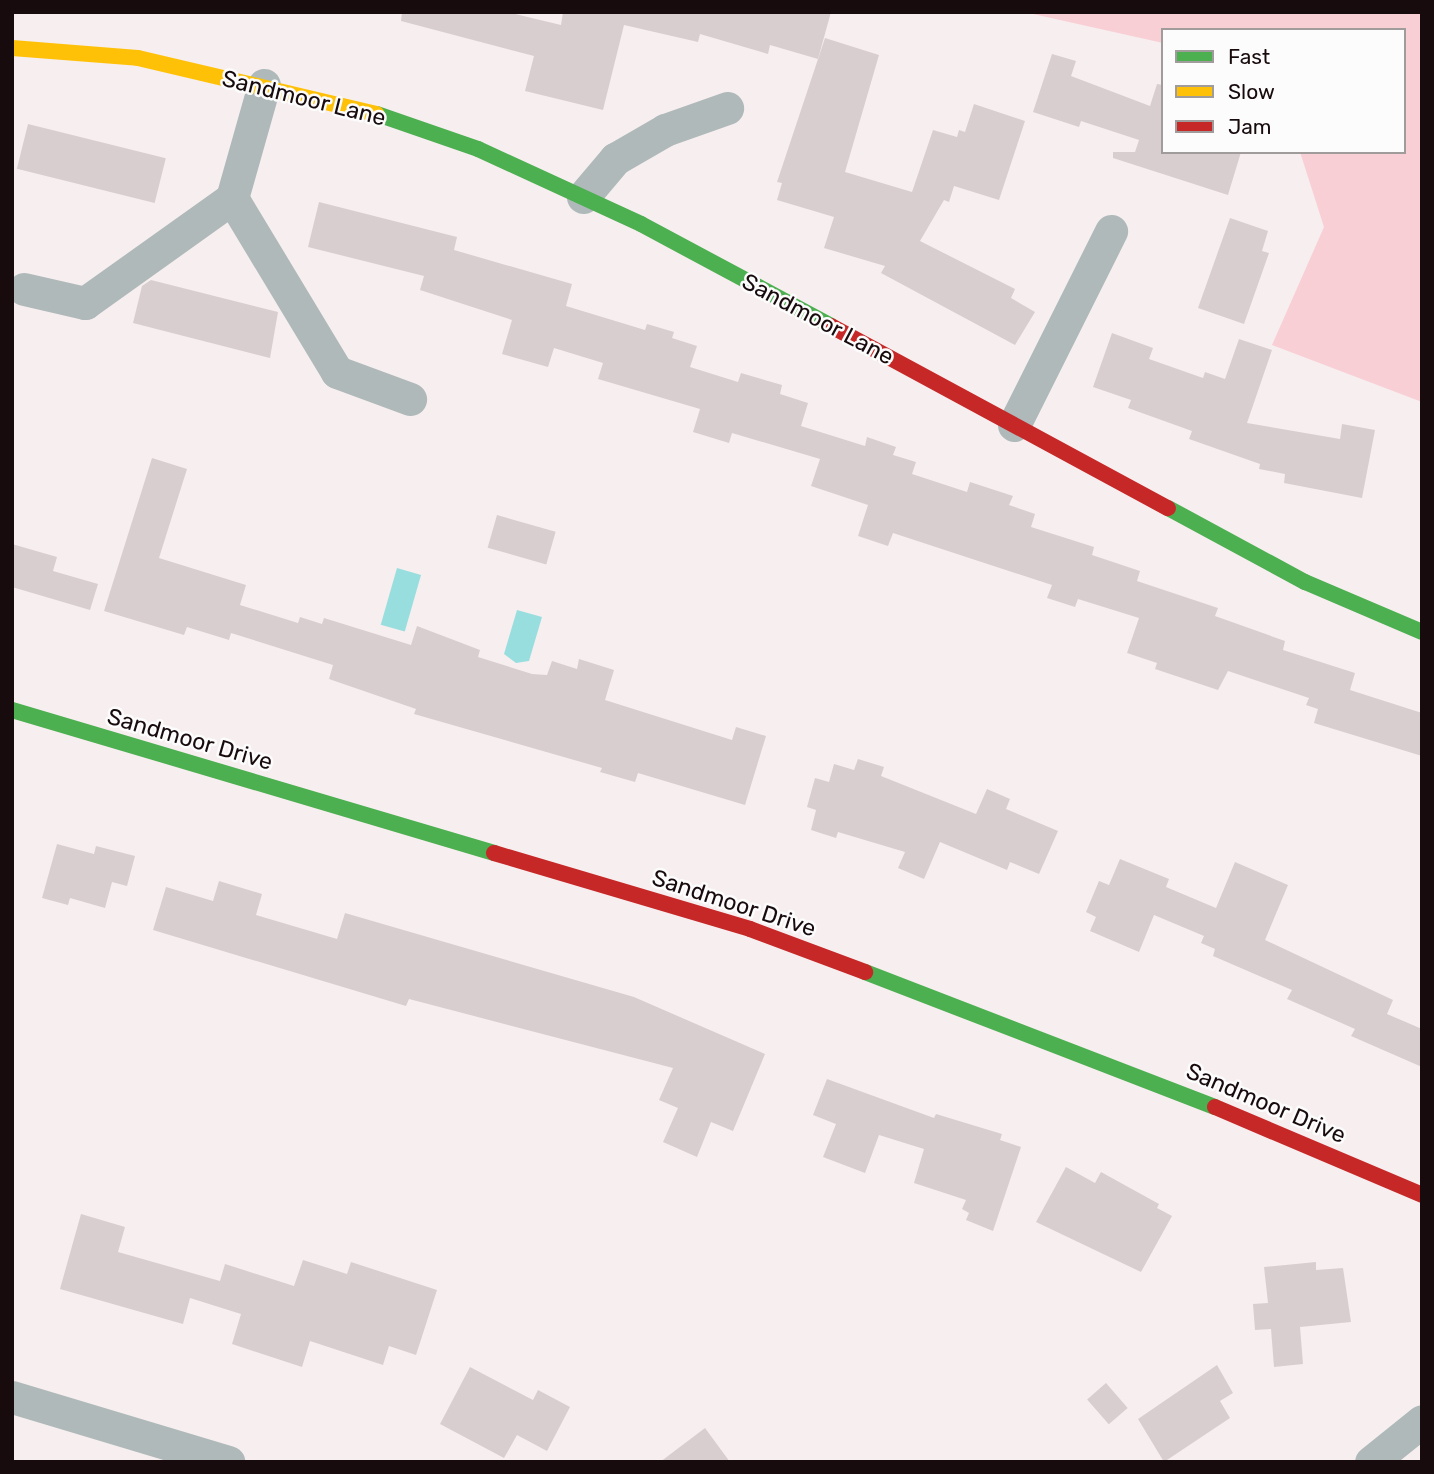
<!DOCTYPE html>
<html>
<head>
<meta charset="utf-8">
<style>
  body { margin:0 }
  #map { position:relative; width:1434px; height:1474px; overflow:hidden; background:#f7eeef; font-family:Rubik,sans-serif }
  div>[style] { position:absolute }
  .green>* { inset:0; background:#f9cfd6 }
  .water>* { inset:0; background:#99dede; transform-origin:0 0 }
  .building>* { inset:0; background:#d9cecf; transform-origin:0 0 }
  .street>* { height:33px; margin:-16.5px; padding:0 16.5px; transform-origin:16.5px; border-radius:16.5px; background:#afb9b9 }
  .fast>* { height:16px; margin:-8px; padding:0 8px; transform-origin:8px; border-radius:8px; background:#4caf50 }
  .slow>* { height:16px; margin:-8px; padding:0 8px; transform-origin:8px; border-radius:8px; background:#ffc107 }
  .jam>* { height:16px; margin:-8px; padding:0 8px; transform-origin:8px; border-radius:8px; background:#c62828 }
  span { translate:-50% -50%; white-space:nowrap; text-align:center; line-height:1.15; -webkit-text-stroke:5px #fcfcfc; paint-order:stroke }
  .street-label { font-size:23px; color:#180b0d }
  .frame { position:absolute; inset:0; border:14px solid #180b0d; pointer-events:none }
  .legend { position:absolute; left:1161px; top:28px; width:245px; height:126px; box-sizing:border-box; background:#fcfcfc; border:2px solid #a19c9c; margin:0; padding:9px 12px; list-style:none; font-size:21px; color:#180b0d }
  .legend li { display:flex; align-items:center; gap:14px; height:35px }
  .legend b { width:35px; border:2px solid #a19c9c }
</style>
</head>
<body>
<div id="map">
  <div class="green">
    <i style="clip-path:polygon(1024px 12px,1422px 12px,1422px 402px,1272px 345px,1324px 227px,1300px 152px,1404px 152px,1404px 30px,1163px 30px,1163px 43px)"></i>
  </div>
  <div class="water">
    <i style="left:397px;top:568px;width:25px;height:59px;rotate:16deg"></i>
    <i style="clip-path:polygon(517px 610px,542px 617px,529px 661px,516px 663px,504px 654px)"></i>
  </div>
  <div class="building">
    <i style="clip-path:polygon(402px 12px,507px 12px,561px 25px,563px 12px,831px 12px,818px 59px,770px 45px,768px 54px,700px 34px,698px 42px,624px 25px,603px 110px,525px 91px,534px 56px,401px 21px)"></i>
    <i style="clip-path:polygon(825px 38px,879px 55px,845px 172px,912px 192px,933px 130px,957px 137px,959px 130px,965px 132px,974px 104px,1025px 121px,999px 200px,954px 186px,949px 202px,944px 200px,920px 241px,1015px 289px,1011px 298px,1035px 312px,1015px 345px,881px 273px,885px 266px,824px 248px,834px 217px,777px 200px,782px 183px,777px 182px)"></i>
    <i style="clip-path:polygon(1052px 54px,1076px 61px,1071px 76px,1150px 106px,1157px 84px,1163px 85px,1163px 152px,1241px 152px,1228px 195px,1113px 158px,1113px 152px,1135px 152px,1139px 140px,1081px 121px,1079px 127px,1033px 112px)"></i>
    <i style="left:28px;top:124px;width:142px;height:46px;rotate:14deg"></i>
    <i style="clip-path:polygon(319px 202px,457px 237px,454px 250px,572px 284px,566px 306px,645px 330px,647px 324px,674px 332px,672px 338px,697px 346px,690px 367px,738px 382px,741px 373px,782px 385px,780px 394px,808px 403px,801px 426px,865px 446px,867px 437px,896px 447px,893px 455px,916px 462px,912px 474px,967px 492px,970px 482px,1013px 496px,1009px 505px,1035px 514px,1031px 527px,1094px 547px,1092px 555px,1140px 571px,1137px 581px,1218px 608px,1215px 616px,1285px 641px,1283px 650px,1355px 673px,1350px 690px,1422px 713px,1422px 756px,1314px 723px,1318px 709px,1306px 705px,1309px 698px,1228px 671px,1218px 690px,1155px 669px,1157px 663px,1127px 653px,1139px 618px,1078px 599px,1075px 607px,1047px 598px,1052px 585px,893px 533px,888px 546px,858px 536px,868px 505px,811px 486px,820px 459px,732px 433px,729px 443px,693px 432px,700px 409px,598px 379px,603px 363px,554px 348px,548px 367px,502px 354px,512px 320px,420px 290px,424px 276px,308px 247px)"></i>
    <i style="clip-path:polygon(1230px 218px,1268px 231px,1262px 251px,1269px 253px,1244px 324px,1198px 308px)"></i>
    <i style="clip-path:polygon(151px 280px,278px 312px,270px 358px,133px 323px,142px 286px)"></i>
    <i style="clip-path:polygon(1112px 333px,1153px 348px,1149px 359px,1203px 378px,1205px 372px,1225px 379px,1239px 339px,1272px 350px,1247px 423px,1340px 439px,1342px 424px,1375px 430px,1362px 498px,1284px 483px,1285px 474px,1259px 469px,1260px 464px,1189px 439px,1192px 431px,1128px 408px,1131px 400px,1093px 387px)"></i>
    <i style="clip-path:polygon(152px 458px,187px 469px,159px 558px,246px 585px,240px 605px,298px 623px,300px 617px,322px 624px,324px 618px,411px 645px,417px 626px,480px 650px,478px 657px,532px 674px,547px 675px,552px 661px,577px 669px,579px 659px,614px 670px,605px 700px,732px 740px,736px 727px,766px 736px,745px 805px,638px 773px,635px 782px,600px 772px,602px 768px,414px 714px,416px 709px,329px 679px,333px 665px,231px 633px,229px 640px,187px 627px,184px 635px,104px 611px)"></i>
    <i style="left:497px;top:515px;width:61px;height:34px;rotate:16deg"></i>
    <i style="clip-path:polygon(12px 544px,57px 557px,53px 571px,98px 584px,90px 610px,12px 587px)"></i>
    <i style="clip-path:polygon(858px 759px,884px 767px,881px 776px,976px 814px,987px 789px,1010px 799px,1006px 809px,1058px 831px,1039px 874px,1010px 862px,1007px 870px,940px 842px,924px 879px,898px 868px,905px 852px,838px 832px,836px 838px,811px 830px,816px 810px,807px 807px,815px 778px,829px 782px,834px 764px,854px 770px)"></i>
    <i style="clip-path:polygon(57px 844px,94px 854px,96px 846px,135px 856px,127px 886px,112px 882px,105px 908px,70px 898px,68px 905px,42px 898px)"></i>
    <i style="clip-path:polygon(1120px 859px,1169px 879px,1166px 887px,1216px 908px,1235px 862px,1288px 885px,1265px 940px,1393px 1000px,1387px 1014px,1422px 1029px,1422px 1067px,1351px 1036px,1355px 1029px,1287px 999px,1292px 990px,1213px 956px,1215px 949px,1201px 943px,1204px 936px,1154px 915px,1139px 952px,1090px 931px,1096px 917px,1086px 912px,1099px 881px,1109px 885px)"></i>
    <i style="clip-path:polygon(219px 881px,262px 894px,256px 915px,337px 939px,345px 913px,634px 997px,765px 1054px,733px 1131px,711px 1122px,697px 1157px,663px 1142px,678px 1108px,659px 1100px,673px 1068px,409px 999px,406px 1006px,153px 930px,166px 887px,213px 901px)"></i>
    <i style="clip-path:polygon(827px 1079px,934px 1118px,936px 1114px,1002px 1134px,1000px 1140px,1021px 1147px,993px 1231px,966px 1220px,969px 1213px,962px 1209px,966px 1200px,914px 1183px,924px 1149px,879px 1135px,865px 1173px,823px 1157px,836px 1124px,813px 1115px)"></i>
    <i style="clip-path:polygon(1066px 1167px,1095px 1183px,1101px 1172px,1159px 1204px,1157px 1208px,1172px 1216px,1141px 1272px,1036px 1222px)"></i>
    <i style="clip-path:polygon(81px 1214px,125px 1227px,118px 1252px,220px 1281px,225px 1264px,294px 1286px,303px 1260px,347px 1274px,351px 1262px,437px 1290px,416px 1355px,389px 1346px,383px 1365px,310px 1341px,302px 1367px,232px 1344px,241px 1314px,190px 1298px,183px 1324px,60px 1289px)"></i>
    <i style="clip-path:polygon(1316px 1262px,1316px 1270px,1343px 1268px,1351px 1322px,1300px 1327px,1303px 1364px,1274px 1367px,1271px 1329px,1255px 1330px,1253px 1304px,1268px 1303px,1264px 1267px)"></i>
    <i style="clip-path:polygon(1217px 1365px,1233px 1393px,1220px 1401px,1230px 1418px,1164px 1462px,1138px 1419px)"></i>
    <i style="clip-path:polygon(470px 1367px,533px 1400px,538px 1390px,570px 1407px,547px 1451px,517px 1435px,504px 1458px,440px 1424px)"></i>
    <i style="left:1106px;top:1383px;width:33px;height:25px;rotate:49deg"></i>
    <i style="clip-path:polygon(705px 1428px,730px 1462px,660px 1462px)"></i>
  </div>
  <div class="street">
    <i style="left:264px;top:85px;width:117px;rotate:105.8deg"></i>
    <i style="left:232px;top:198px;width:203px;rotate:58.9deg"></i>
    <i style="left:337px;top:372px;width:78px;rotate:20.3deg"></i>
    <i style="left:583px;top:197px;width:50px;rotate:-49.9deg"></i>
    <i style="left:615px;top:159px;width:58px;rotate:-30.1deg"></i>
    <i style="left:665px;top:130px;width:66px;rotate:-19.5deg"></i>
    <i style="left:24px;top:289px;width:63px;rotate:12.9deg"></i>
    <i style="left:85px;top:303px;width:181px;rotate:-35.5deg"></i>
    <i style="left:1014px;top:425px;width:217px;rotate:-63.4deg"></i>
    <i style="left:12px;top:1397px;width:226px;rotate:16.7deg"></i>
    <i style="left:1371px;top:1462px;width:65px;rotate:-38.8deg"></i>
  </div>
  <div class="fast">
    <i style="left:377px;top:114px;width:107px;rotate:19.1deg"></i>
    <i style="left:478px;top:149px;width:179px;rotate:24.7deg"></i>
    <i style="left:641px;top:224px;width:216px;rotate:28.2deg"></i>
    <i style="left:1168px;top:508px;width:156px;rotate:28.4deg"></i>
    <i style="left:1305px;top:582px;width:127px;rotate:23.1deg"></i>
    <i style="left:12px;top:710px;width:503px;rotate:16.52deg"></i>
    <i style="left:865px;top:972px;width:375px;rotate:21.1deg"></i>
  </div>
  <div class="slow">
    <i style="left:12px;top:48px;width:126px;rotate:4.5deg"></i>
    <i style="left:138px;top:58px;width:245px;rotate:13.2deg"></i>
  </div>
  <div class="jam">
    <i style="left:831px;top:326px;width:383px;rotate:28.4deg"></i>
    <i style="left:494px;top:853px;width:267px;rotate:16.5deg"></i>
    <i style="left:750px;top:929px;width:123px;rotate:20.5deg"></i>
    <i style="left:1215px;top:1107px;width:225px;rotate:23deg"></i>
  </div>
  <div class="street-label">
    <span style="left:304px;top:98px;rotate:14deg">Sandmoor Lane</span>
    <span style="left:818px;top:319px;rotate:28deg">Sandmoor Lane</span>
    <span style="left:190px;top:739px;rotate:16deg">Sandmoor Drive</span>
    <span style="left:734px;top:903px;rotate:18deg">Sandmoor Drive</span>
    <span style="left:1266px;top:1103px;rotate:23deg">Sandmoor Drive</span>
  </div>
  <div class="frame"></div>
  <ul class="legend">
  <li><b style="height:9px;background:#4caf50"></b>Fast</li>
  <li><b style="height:9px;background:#ffc107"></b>Slow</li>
  <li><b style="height:9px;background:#c62828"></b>Jam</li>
  </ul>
</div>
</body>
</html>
